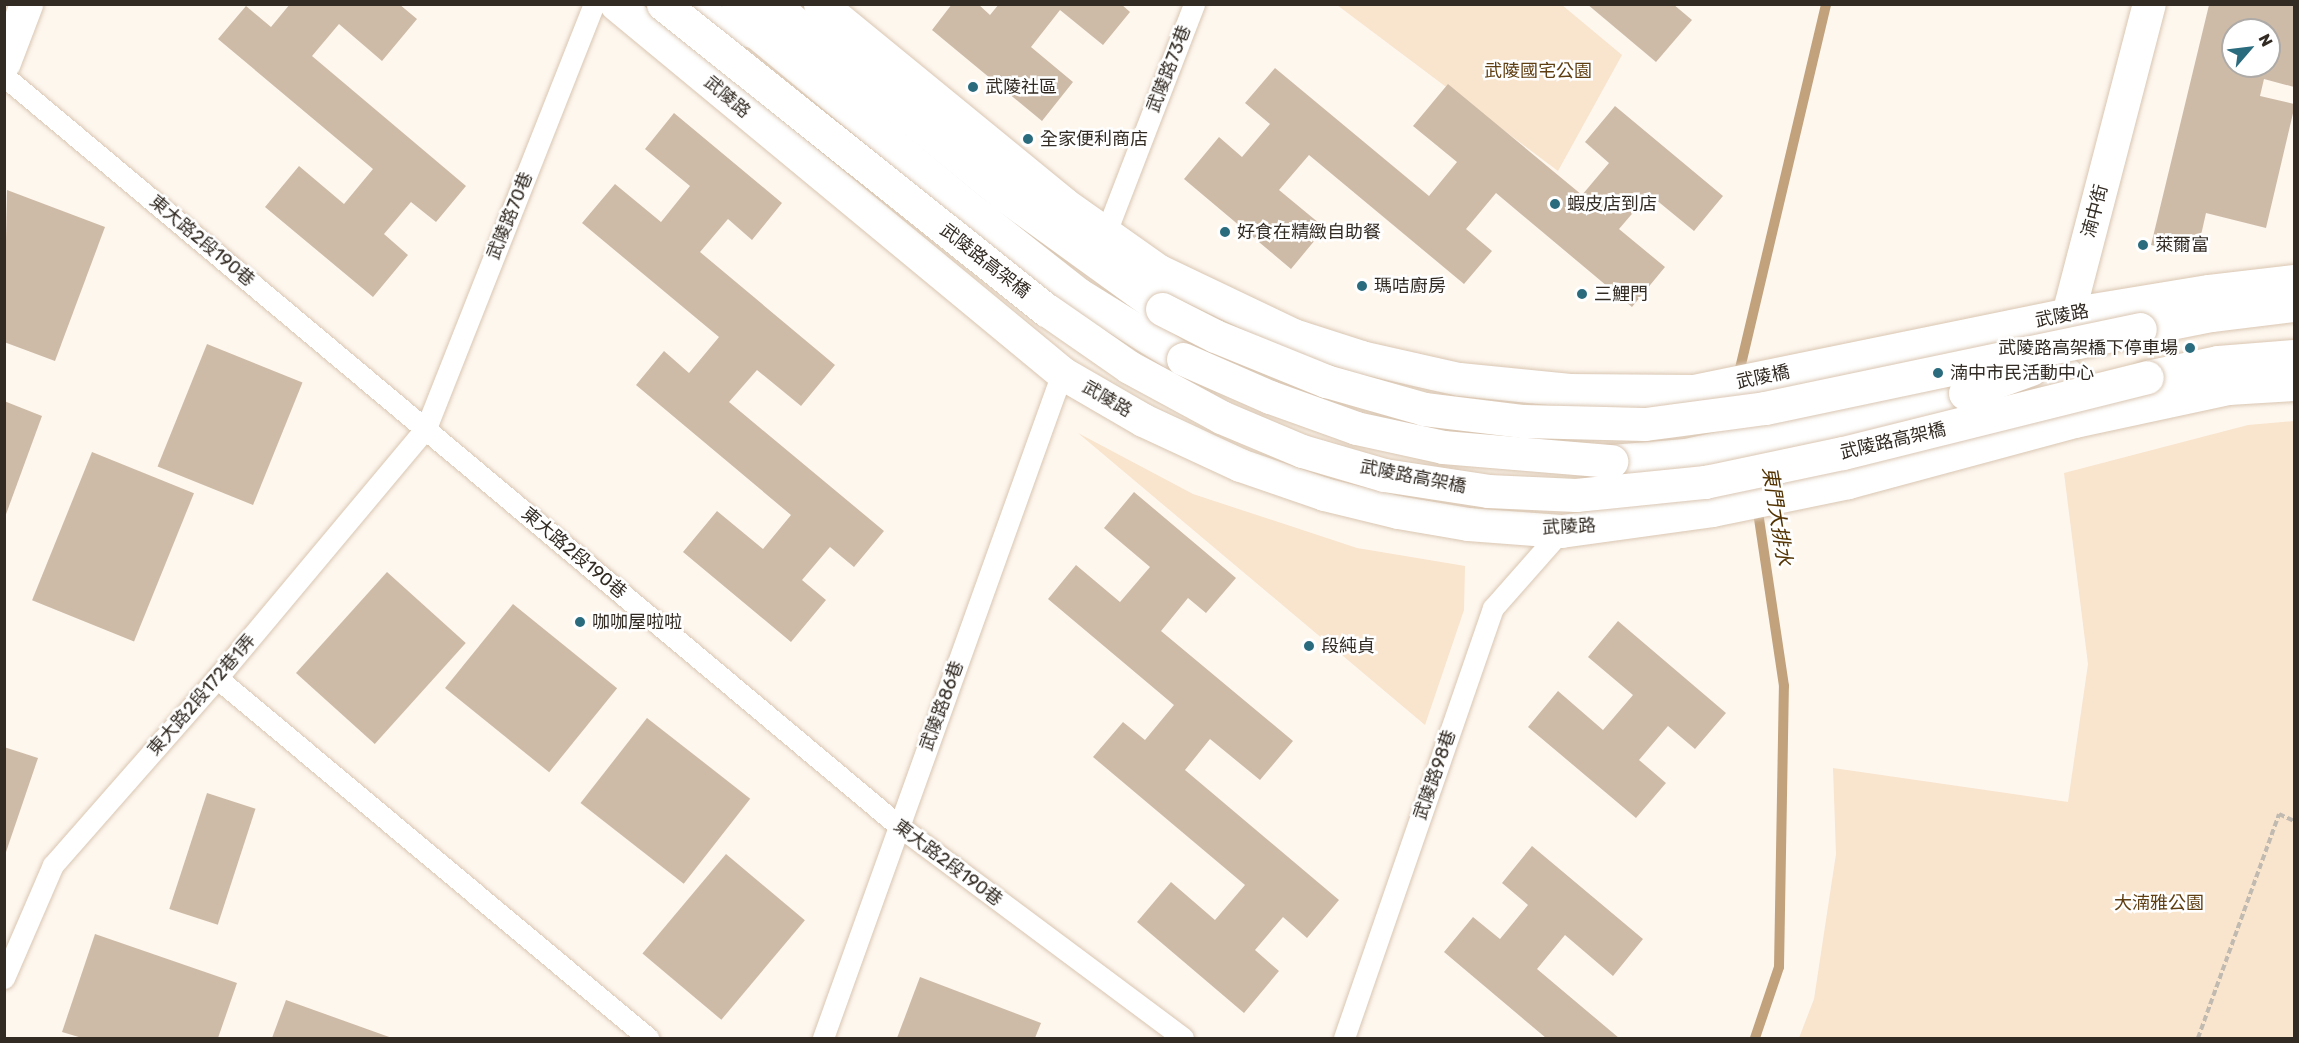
<!DOCTYPE html>
<html>
<head>
<meta charset="utf-8">
<style>
  body { margin:0 }
  #map { position:relative; width:2299px; height:1043px; overflow:hidden; background:#fef7ee; font-family:Rubik,"Noto Sans TC",sans-serif }
  div>[style] { position:absolute }
  .green>* { inset:0; background:#f9e4cd }
  .stream>* { height:10px; margin:-5px; padding:0 5px; transform-origin:5px; border-radius:5px; background:#c1a27d }
  .building>* { inset:0; background:#cebba7; transform-origin:0 0 }
  .path>* { height:4px; margin-top:-2px; transform-origin:0; background:repeating-linear-gradient(90deg,#c1bab1 0 6px,transparent 0 9px) }
  .roads { filter:drop-shadow(0 0 2px #d9c6b2) drop-shadow(0 0 2px #d9c6b2) }
  .service>* { height:21px; margin:-10.5px; padding:0 10.5px; transform-origin:10.5px; border-radius:10.5px; background:#fff }
  .minor>* { height:33px; margin:-16.5px; padding:0 16.5px; transform-origin:16.5px; border-radius:16.5px; background:#fff }
  .tertiary>* { height:33px; margin:-16.5px; padding:0 16.5px; transform-origin:16.5px; border-radius:16.5px; background:#fff }
  .trunk>* { height:33px; margin:-16.5px; padding:0 16.5px; transform-origin:16.5px; border-radius:16.5px; background:#fff }
  .bridges { filter:drop-shadow(0 0 2px #d9c6b2) drop-shadow(0 0 2px #d9c6b2) }
  .trunk-bridge>* { height:33px; margin:-16.5px; padding:0 16.5px; transform-origin:16.5px; border-radius:16.5px; background:#fff }
  .dots>* { width:16px; height:16px; translate:-50% -50%; box-sizing:border-box; border:3px solid #fff; border-radius:50% }
  span { translate:-50% -50%; white-space:nowrap; text-align:center; line-height:1.15; -webkit-text-stroke:5px #fff; paint-order:stroke }
  .street-label { font-size:18px; color:#322b23 }
  .park-label { font-size:18px; color:#5f3e11 }
  .poi-label { font-size:18px; color:#322b23 }
  .left { translate:0 -50%; text-align:left }
  .right { translate:-100% -50%; text-align:right }
  .water-label { font-size:20px; color:#533302; font-style:italic }
  .frame { position:absolute; inset:0; border:6px solid #322b23; pointer-events:none }
  .north { position:absolute; left:2221px; top:18px; width:60px; height:60px; box-sizing:border-box; background:#fff; border:2px solid #adaaa7; border-radius:50%; rotate:62deg; font-size:16px; font-weight:700; line-height:24px; text-align:center; color:#322b23 }
  .north::after { content:''; display:block; margin:auto; width:21px; height:27px; background:#2a6b7e; clip-path:polygon(50% 0,100% 100%,50% 72%,0 100%) }
</style>
</head>
<body>
<div id="map">
  <div class="green">
    <i style="clip-path:polygon(1337px 5px,1562px 5px,1622px 55px,1558px 171px)"></i>
    <i style="clip-path:polygon(2294px 421px,2294px 1038px,1799px 1038px,1814px 999px,1836px 854px,1833px 768px,2068px 802px,2088px 664px,2064px 473px,2248px 425px)"></i>
    <i style="clip-path:polygon(1078px 433px,1193px 494px,1357px 548px,1465px 566px,1464px 610px,1425px 725px)"></i>
  </div>
  <div class="stream">
    <i style="left:1738px;top:377px;width:383px;rotate:-76.7deg"></i>
    <i style="left:1755px;top:1038px;width:75px;rotate:-71.3deg"></i>
    <i style="left:1779px;top:967px;width:281px;rotate:-89deg"></i>
    <i style="left:1784px;top:686px;width:183px;rotate:-98.5deg"></i>
  </div>
  <div class="building">
    <i style="clip-path:polygon(290px 4px,399px 4px,417px 19px,382px 61px,339px 24px,312px 56px,466px 186px,436px 222px,411px 202px,384px 234px,408px 255px,373px 297px,265px 207px,299px 166px,344px 204px,373px 169px,218px 39px,246px 6px,271px 27px)"></i>
    <i style="clip-path:polygon(952px 4px,978px 4px,990px 15px,999px 4px,1121px 4px,1130px 12px,1103px 45px,1060px 10px,1031px 47px,1073px 82px,1042px 121px,932px 30px)"></i>
    <i style="clip-path:polygon(1587px 4px,1673px 4px,1692px 20px,1656px 62px)"></i>
    <i style="clip-path:polygon(evenodd,2209px 5px,2294px 5px,2294px 87px,2264px 79px,2260px 96px,2294px 104px,2294px 109px,2266px 228px,2206px 213px,2199px 244px,2181px 240px,2178px 252px,2151px 245px,2209px 5px,2233px 30px,2269px 30px,2269px 66px,2233px 66px,2233px 30px)"></i>
    <i style="clip-path:polygon(1275px 68px,1429px 196px,1457px 162px,1413px 126px,1448px 84px,1582px 195px,1609px 163px,1585px 142px,1615px 106px,1723px 196px,1694px 231px,1649px 194px,1619px 229px,1665px 267px,1632px 307px,1496px 193px,1466px 229px,1492px 251px,1464px 284px,1309px 155px,1279px 190px,1325px 228px,1291px 269px,1184px 179px,1219px 137px,1242px 157px,1270px 124px,1245px 103px)"></i>
    <i style="clip-path:polygon(674px 113px,782px 203px,752px 240px,728px 219px,700px 252px,835px 365px,801px 406px,757px 370px,729px 402px,884px 531px,854px 567px,830px 547px,802px 580px,826px 600px,791px 642px,683px 552px,717px 511px,763px 549px,791px 515px,636px 385px,664px 351px,689px 373px,719px 337px,582px 223px,615px 184px,661px 222px,690px 186px,645px 149px)"></i>
    <i style="clip-path:polygon(7px 190px,105px 227px,55px 361px,4px 342px)"></i>
    <i style="left:207px;top:344px;width:103px;height:132px;rotate:22deg"></i>
    <i style="clip-path:polygon(4px 401px,42px 416px,5px 517px,4px 517px)"></i>
    <i style="left:92px;top:452px;width:110px;height:160px;rotate:22deg"></i>
    <i style="clip-path:polygon(1134px 492px,1236px 578px,1206px 613px,1188px 598px,1161px 631px,1293px 741px,1260px 780px,1210px 739px,1185px 770px,1339px 900px,1307px 938px,1283px 917px,1255px 950px,1279px 971px,1244px 1013px,1137px 922px,1171px 882px,1215px 920px,1245px 885px,1093px 757px,1123px 722px,1145px 740px,1174px 705px,1048px 599px,1076px 565px,1120px 602px,1150px 567px,1104px 528px)"></i>
    <i style="left:387px;top:572px;width:106px;height:136px;rotate:42deg"></i>
    <i style="left:513px;top:604px;width:134px;height:108px;rotate:39deg"></i>
    <i style="clip-path:polygon(1618px 621px,1726px 713px,1695px 749px,1668px 726px,1639px 760px,1666px 783px,1636px 818px,1528px 727px,1558px 691px,1603px 730px,1633px 695px,1588px 657px)"></i>
    <i style="left:647px;top:718px;width:131px;height:108px;rotate:38deg"></i>
    <i style="clip-path:polygon(4px 747px,38px 758px,5px 855px,4px 855px)"></i>
    <i style="left:207px;top:793px;width:51px;height:122px;rotate:18deg"></i>
    <i style="clip-path:polygon(1532px 846px,1643px 939px,1613px 976px,1565px 935px,1537px 969px,1619px 1038px,1546px 1038px,1444px 952px,1473px 917px,1500px 939px,1528px 905px,1502px 883px)"></i>
    <i style="left:726px;top:854px;width:103px;height:130px;rotate:40deg"></i>
    <i style="clip-path:polygon(95px 934px,237px 983px,218px 1038px,82px 1038px,62px 1032px)"></i>
    <i style="clip-path:polygon(920px 977px,1041px 1023px,1035px 1038px,897px 1038px)"></i>
    <i style="clip-path:polygon(286px 1000px,392px 1038px,272px 1038px)"></i>
  </div>
  <div class="path">
    <i style="left:2198px;top:1038px;width:238px;rotate:-70.1deg"></i>
    <i style="left:2279px;top:814px;width:17px;rotate:25deg"></i>
  </div>
  <div class="roads">
    <div class="service">
      <i style="left:4px;top:76px;width:1168px;rotate:39.96deg"></i>
      <i style="left:899px;top:826px;width:354px;rotate:36.7deg"></i>
      <i style="left:1105px;top:235px;width:248px;rotate:-68.9deg"></i>
      <i style="left:217px;top:678px;width:562px;rotate:39.87deg"></i>
      <i style="left:4px;top:978px;width:123px;rotate:-66.6deg"></i>
      <i style="left:53px;top:865px;width:249px;rotate:-48.7deg"></i>
      <i style="left:217px;top:678px;width:326px;rotate:-50.1deg"></i>
      <i style="left:426px;top:428px;width:456px;rotate:-68.4deg"></i>
      <i style="left:823px;top:1038px;width:707px;rotate:-70.23deg"></i>
      <i style="left:1344px;top:1038px;width:455px;rotate:-70.9deg"></i>
      <i style="left:1493px;top:608px;width:103px;rotate:-48.6deg"></i>
    </div>
    <div class="minor">
      <i style="left:2067px;top:342px;width:28px;rotate:-88deg"></i>
      <i style="left:2068px;top:314px;width:320px;rotate:-75.4deg"></i>
    </div>
    <div class="tertiary">
      <i style="left:616px;top:4px;width:579px;rotate:39.6deg"></i>
      <i style="left:1062px;top:373px;width:94px;rotate:30.1deg"></i>
      <i style="left:1143px;top:420px;width:107px;rotate:24.9deg"></i>
      <i style="left:1240px;top:465px;width:89px;rotate:19deg"></i>
      <i style="left:1324px;top:494px;width:76px;rotate:13.7deg"></i>
      <i style="left:1398px;top:512px;width:71px;rotate:9.7deg"></i>
      <i style="left:1468px;top:524px;width:93px;rotate:4.3deg"></i>
      <i style="left:1561px;top:531px;width:152px;rotate:-7.9deg"></i>
      <i style="left:1712px;top:510px;width:139px;rotate:-11.6deg"></i>
      <i style="left:1848px;top:482px;width:234px;rotate:-15.1deg"></i>
      <i style="left:2074px;top:421px;width:157px;rotate:-12.1deg"></i>
      <i style="left:2228px;top:388px;width:66px;rotate:-3.5deg"></i>
      <i style="left:820px;top:4px;width:315px;rotate:39.3deg"></i>
      <i style="left:1064px;top:204px;width:116px;rotate:35.2deg"></i>
      <i style="left:1159px;top:271px;width:148px;rotate:25.5deg"></i>
      <i style="left:1293px;top:335px;width:71px;rotate:17.9deg"></i>
      <i style="left:1361px;top:357px;width:100px;rotate:12.7deg"></i>
      <i style="left:1459px;top:379px;width:111px;rotate:5.7deg"></i>
      <i style="left:1569px;top:390px;width:125px;rotate:0.5deg"></i>
      <i style="left:1694px;top:391px;width:382px;rotate:-11.6deg"></i>
      <i style="left:2068px;top:314px;width:143px;rotate:-9.3deg"></i>
      <i style="left:2209px;top:291px;width:86px;rotate:-6.7deg"></i>
      <i style="left:4px;top:62px;width:62px;rotate:-69.2deg"></i>
      <i style="left:2001px;top:388px;width:66px;rotate:-13.2deg"></i>
    </div>
    <div class="trunk">
      <i style="left:738px;top:4px;width:33px;rotate:57deg"></i>
      <i style="left:756px;top:32px;width:284px;rotate:39.6deg"></i>
      <i style="left:975px;top:213px;width:131px;rotate:38.2deg"></i>
      <i style="left:1078px;top:294px;width:123px;rotate:31.8deg"></i>
      <i style="left:772px;top:4px;width:299px;rotate:39.4deg"></i>
      <i style="left:1003px;top:194px;width:196px;rotate:35.9deg"></i>
      <i style="left:665px;top:8px;width:94px;rotate:14.8deg"></i>
      <i style="left:2140px;top:329px;width:72px;rotate:-11.2deg"></i>
      <i style="left:2211px;top:315px;width:84px;rotate:-6.9deg"></i>
      <i style="left:2147px;top:377px;width:73px;rotate:-11.9deg"></i>
      <i style="left:2218px;top:362px;width:76px;rotate:-4.5deg"></i>
      <i style="left:1611px;top:461px;width:74px;rotate:-4.6deg"></i>
      <i style="left:1685px;top:455px;width:287px;rotate:-12.5deg"></i>
    </div>
  </div>
  <div class="bridges">
    <div class="trunk-bridge">
      <i style="left:663px;top:4px;width:491px;rotate:38.6deg"></i>
      <i style="left:1047px;top:310px;width:100px;rotate:34.8deg"></i>
      <i style="left:1129px;top:367px;width:105px;rotate:28.5deg"></i>
      <i style="left:1221px;top:417px;width:88px;rotate:22.8deg"></i>
      <i style="left:1302px;top:451px;width:85px;rotate:16.3deg"></i>
      <i style="left:1384px;top:475px;width:105px;rotate:8.7deg"></i>
      <i style="left:1488px;top:491px;width:88px;rotate:2.6deg"></i>
      <i style="left:1576px;top:495px;width:130px;rotate:-5.8deg"></i>
      <i style="left:1705px;top:482px;width:141px;rotate:-11.9deg"></i>
      <i style="left:1843px;top:453px;width:313px;rotate:-14deg"></i>
      <i style="left:1162px;top:309px;width:59px;rotate:27deg"></i>
      <i style="left:1215px;top:336px;width:120px;rotate:22.1deg"></i>
      <i style="left:1326px;top:381px;width:102px;rotate:15.9deg"></i>
      <i style="left:1424px;top:409px;width:100px;rotate:6.9deg"></i>
      <i style="left:1523px;top:421px;width:122px;rotate:1.4deg"></i>
      <i style="left:1645px;top:424px;width:121px;rotate:-7.6deg"></i>
      <i style="left:1765px;top:408px;width:383px;rotate:-11.9deg"></i>
      <i style="left:1183px;top:359px;width:95px;rotate:23.6deg"></i>
      <i style="left:1270px;top:397px;width:91px;rotate:19.8deg"></i>
      <i style="left:1356px;top:428px;width:89px;rotate:12.3deg"></i>
      <i style="left:1443px;top:447px;width:169px;rotate:4.8deg"></i>
      <i style="left:1965px;top:393px;width:70px;rotate:-20deg"></i>
    </div>
  </div>
  <div class="dots">
    <i style="left:973px;top:87px;background:#2a6b7e"></i>
    <i style="left:1028px;top:139px;background:#2a6b7e"></i>
    <i style="left:1555px;top:204px;background:#2a6b7e"></i>
    <i style="left:1225px;top:232px;background:#2a6b7e"></i>
    <i style="left:2143px;top:245px;background:#2a6b7e"></i>
    <i style="left:1362px;top:286px;background:#2a6b7e"></i>
    <i style="left:1582px;top:294px;background:#2a6b7e"></i>
    <i style="left:2190px;top:348px;background:#2a6b7e"></i>
    <i style="left:1938px;top:373px;background:#2a6b7e"></i>
    <i style="left:580px;top:622px;background:#2a6b7e"></i>
    <i style="left:1309px;top:646px;background:#2a6b7e"></i>
  </div>
  <div class="street-label">
    <span style="left:1169px;top:69px;rotate:-69deg">武陵路73巷</span>
    <span style="left:727px;top:97px;rotate:40deg">武陵路</span>
    <span style="left:2095px;top:211px;rotate:-75deg">湳中街</span>
    <span style="left:510px;top:216px;rotate:-68deg">武陵路70巷</span>
    <span style="left:202px;top:241px;rotate:40deg">東大路2段190巷</span>
    <span style="left:985px;top:261px;rotate:38deg">武陵路高架橋</span>
    <span style="left:2062px;top:316px;rotate:-11deg">武陵路</span>
    <span style="left:1763px;top:377px;rotate:-12deg">武陵橋</span>
    <span style="left:1107px;top:399px;rotate:30deg">武陵路</span>
    <span style="left:1893px;top:441px;rotate:-13deg">武陵路高架橋</span>
    <span style="left:1413px;top:477px;rotate:11deg">武陵路高架橋</span>
    <span style="left:1569px;top:527px;rotate:-3deg">武陵路</span>
    <span style="left:574px;top:553px;rotate:40deg">東大路2段190巷</span>
    <span style="left:202px;top:695px;rotate:-49deg">東大路2段172巷1弄</span>
    <span style="left:942px;top:706px;rotate:-70deg">武陵路86巷</span>
    <span style="left:1435px;top:775px;rotate:-71deg">武陵路98巷</span>
    <span style="left:948px;top:863px;rotate:37deg">東大路2段190巷</span>
  </div>
  <div class="park-label">
    <span style="left:1538px;top:71px">武陵國宅公園</span>
    <span style="left:2159px;top:903px">大湳雅公園</span>
  </div>
  <div class="poi-label">
    <span class="left" style="left:985px;top:87px">武陵社區</span>
    <span class="left" style="left:1040px;top:139px">全家便利商店</span>
    <span class="left" style="left:1567px;top:204px">蝦皮店到店</span>
    <span class="left" style="left:1237px;top:232px">好食在精緻自助餐</span>
    <span class="left" style="left:2155px;top:245px">萊爾富</span>
    <span class="left" style="left:1374px;top:286px">瑪咭廚房</span>
    <span class="left" style="left:1594px;top:294px">三鯉門</span>
    <span class="right" style="left:2178px;top:348px">武陵路高架橋下停車場</span>
    <span class="left" style="left:1950px;top:373px">湳中市民活動中心</span>
    <span class="left" style="left:592px;top:622px">咖咖屋啦啦</span>
    <span class="left" style="left:1321px;top:646px">段純貞</span>
  </div>
  <div class="water-label">
    <span style="left:1777px;top:516px;rotate:81deg">東門大排水</span>
  </div>
  <div class="frame"></div>
  <div class="north">N</div>
</div>
</body>
</html>
